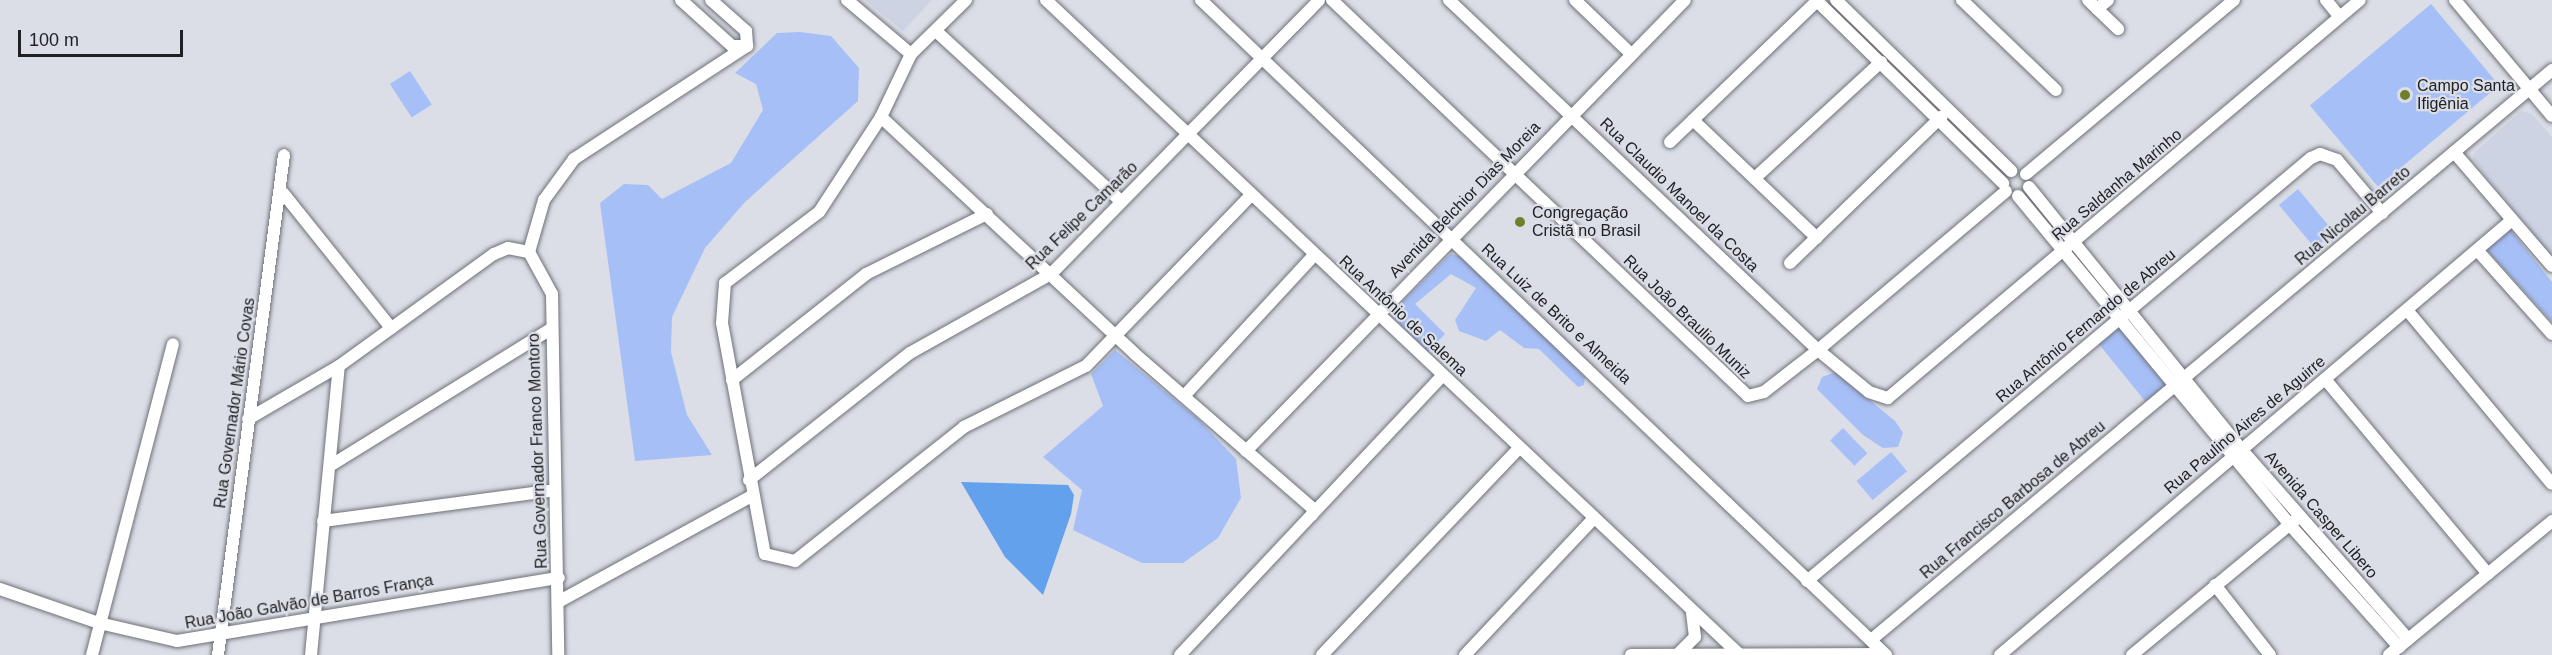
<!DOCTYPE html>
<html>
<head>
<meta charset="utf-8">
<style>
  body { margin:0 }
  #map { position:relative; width:2552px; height:655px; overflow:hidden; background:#dbdee6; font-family:Arial,sans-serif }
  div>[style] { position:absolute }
  .built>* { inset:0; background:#cdd3e2 }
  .green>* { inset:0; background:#a7bff7; transform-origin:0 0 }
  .water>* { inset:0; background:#63a1ec }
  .roads { filter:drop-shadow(0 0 2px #6e7178) drop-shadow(0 0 2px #6e7178) }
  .minor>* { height:12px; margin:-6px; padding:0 6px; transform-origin:6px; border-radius:6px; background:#fff }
  .dots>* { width:16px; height:16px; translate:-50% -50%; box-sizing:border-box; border:3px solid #dbdee6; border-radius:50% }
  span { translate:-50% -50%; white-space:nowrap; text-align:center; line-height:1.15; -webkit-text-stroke:4.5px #dbdee6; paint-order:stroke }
  .poi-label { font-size:16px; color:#202124 }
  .left { translate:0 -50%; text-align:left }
  .street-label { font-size:16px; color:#202124 }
  .scale { position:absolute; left:18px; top:30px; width:165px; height:27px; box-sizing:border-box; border:3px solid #202124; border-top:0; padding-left:8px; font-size:18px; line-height:21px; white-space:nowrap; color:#202124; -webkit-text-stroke:4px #dbdee6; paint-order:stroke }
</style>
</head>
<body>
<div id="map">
  <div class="built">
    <i style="clip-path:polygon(865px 0,932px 0,903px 31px)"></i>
    <i style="clip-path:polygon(2521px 111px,2531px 113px,2552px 137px,2552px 256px,2473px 160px,2474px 153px)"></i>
  </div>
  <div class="green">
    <i style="left:2431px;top:4px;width:106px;height:158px;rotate:50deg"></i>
    <i style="clip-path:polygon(800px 32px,831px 36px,859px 68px,858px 101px,745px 202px,705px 248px,672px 317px,671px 352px,687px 415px,712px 455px,635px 461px,600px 203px,624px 184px,648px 185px,662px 199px,731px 163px,763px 110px,756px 84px,735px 73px,777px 33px)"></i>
    <i style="left:410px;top:71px;width:40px;height:24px;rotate:57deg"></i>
    <i style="left:2298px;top:189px;width:56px;height:25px;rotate:50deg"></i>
    <i style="clip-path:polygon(2509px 228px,2552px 282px,2552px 322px,2486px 249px)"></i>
    <i style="clip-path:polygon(1450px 254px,1463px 257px,1506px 298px,1585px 377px,1584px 385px,1578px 387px,1539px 349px,1524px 348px,1500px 330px,1486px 341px,1459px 331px,1455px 320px,1476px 288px,1451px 274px,1415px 304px,1445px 334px,1427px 353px,1390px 314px)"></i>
    <i style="left:2121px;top:319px;width:86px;height:33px;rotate:51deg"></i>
    <i style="clip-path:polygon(1115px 350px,1198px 419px,1236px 459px,1241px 498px,1218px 538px,1183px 563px,1142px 563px,1073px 530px,1082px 490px,1043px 457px,1103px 406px,1091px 374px)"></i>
    <i style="clip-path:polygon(1836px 372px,1895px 421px,1903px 433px,1898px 447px,1883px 448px,1863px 435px,1817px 389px,1822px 377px)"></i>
    <i style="left:1843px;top:428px;width:35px;height:18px;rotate:46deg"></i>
    <i style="left:1891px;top:452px;width:25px;height:45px;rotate:50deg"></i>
  </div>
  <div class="water">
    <i style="clip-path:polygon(961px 482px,1068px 485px,1074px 495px,1071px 514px,1043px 595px,1005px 557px)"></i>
  </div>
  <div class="roads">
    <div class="minor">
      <i style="left:681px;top:0;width:69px;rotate:42deg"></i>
      <i style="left:732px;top:46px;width:15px"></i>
      <i style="left:711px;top:0;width:47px;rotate:41.5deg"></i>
      <i style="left:746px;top:31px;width:15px;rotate:86deg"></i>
      <i style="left:847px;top:0;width:84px;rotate:40.2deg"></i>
      <i style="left:966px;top:0;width:77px;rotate:135.5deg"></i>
      <i style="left:911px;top:54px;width:70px;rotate:115.5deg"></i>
      <i style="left:881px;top:117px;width:113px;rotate:123.1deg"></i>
      <i style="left:819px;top:212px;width:118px;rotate:142.9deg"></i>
      <i style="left:725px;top:283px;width:40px;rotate:94.3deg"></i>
      <i style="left:722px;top:323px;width:235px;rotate:79.5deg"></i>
      <i style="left:765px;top:554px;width:31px;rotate:13deg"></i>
      <i style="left:795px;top:561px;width:216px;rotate:-38.4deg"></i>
      <i style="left:964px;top:427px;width:136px;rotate:-26.6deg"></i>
      <i style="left:1086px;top:366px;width:236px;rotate:-46deg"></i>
      <i style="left:1046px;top:0;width:953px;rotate:43.34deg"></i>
      <i style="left:1201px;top:0;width:948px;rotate:43.72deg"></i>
      <i style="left:1332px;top:0;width:574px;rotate:43.59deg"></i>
      <i style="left:1748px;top:396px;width:16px;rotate:-14deg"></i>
      <i style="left:1764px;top:392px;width:68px;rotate:-37.9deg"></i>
      <i style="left:1818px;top:350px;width:246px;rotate:-40.2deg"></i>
      <i style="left:1449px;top:0;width:509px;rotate:43.49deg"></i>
      <i style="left:1818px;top:350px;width:66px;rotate:39.5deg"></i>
      <i style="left:1869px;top:392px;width:20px;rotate:18deg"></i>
      <i style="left:1888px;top:398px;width:617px;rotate:-40.14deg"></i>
      <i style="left:1575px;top:0;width:75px;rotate:43.9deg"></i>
      <i style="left:1816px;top:0;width:262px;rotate:44.4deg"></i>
      <i style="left:1836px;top:0;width:245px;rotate:44.3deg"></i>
      <i style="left:1962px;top:0;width:130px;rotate:43.8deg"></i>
      <i style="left:2088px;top:0;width:42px;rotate:44deg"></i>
      <i style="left:2326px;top:0;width:21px;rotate:51deg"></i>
      <i style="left:2455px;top:0;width:151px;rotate:50.1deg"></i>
      <i style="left:2097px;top:9px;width:14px;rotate:-39deg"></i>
      <i style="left:937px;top:32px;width:250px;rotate:42.6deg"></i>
      <i style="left:881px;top:117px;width:347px;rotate:43deg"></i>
      <i style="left:1135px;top:354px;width:236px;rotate:41deg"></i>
      <i style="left:1313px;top:509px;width:6px;rotate:99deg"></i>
      <i style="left:1693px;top:120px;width:171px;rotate:43.6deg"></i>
      <i style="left:1670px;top:142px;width:205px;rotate:-43.8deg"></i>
      <i style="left:2454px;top:152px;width:150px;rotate:49.3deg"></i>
      <i style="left:2026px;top:174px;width:271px;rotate:-39.9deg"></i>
      <i style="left:1756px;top:177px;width:170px;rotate:-42.6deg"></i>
      <i style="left:2029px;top:187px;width:338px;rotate:51deg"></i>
      <i style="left:2242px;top:450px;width:252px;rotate:48.7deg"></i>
      <i style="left:283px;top:193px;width:173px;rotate:51.3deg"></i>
      <i style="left:2018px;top:196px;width:427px;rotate:50.4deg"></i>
      <i style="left:2290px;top:525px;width:164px;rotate:48.2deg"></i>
      <i style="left:2478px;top:251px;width:111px;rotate:48.3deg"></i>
      <i style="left:529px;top:252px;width:54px;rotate:-73.9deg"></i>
      <i style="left:544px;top:200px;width:51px;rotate:-53.8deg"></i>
      <i style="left:574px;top:159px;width:207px;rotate:-33.2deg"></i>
      <i style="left:1790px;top:263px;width:211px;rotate:-44deg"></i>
      <i style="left:2407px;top:310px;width:226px;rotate:50.2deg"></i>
      <i style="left:2325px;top:379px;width:254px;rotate:50.1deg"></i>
      <i style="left:732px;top:380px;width:171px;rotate:-38.3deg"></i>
      <i style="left:866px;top:274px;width:135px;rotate:-26.4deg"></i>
      <i style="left:1185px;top:395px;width:190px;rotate:-47.3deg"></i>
      <i style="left:248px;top:419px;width:105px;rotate:-30.2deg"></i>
      <i style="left:339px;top:366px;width:191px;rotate:-35.9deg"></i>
      <i style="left:494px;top:254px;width:15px;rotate:-23deg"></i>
      <i style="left:508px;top:248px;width:21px;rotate:11deg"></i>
      <i style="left:529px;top:252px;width:48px;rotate:61.3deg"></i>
      <i style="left:552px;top:294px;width:361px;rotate:89deg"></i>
      <i style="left:1246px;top:451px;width:629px;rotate:-45.77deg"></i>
      <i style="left:333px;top:464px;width:256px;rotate:-31.8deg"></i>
      <i style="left:749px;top:480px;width:205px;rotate:-38.3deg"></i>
      <i style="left:910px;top:353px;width:162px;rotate:-29.3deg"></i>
      <i style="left:1051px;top:274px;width:383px;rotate:-45.6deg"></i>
      <i style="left:323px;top:521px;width:233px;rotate:-7.6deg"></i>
      <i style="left:1807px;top:581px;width:658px;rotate:-40.01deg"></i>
      <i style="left:2311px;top:158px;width:10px;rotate:-24deg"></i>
      <i style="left:2320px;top:154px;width:18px;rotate:19deg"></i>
      <i style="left:2337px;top:160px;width:70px;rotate:49.7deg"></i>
      <i style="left:2215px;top:585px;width:89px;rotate:51.8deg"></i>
      <i style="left:0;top:589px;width:105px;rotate:19deg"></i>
      <i style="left:99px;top:623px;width:80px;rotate:13deg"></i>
      <i style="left:177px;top:641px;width:387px;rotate:-9.4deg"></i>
      <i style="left:558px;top:602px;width:221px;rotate:-28.7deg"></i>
      <i style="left:1871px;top:640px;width:888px;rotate:-39.93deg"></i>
      <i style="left:1678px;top:654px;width:24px;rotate:-45deg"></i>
      <i style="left:1695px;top:637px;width:24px;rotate:-97deg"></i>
      <i style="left:92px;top:655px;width:321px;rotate:-75.4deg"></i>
      <i style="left:218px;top:655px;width:504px;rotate:-82.48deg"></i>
      <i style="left:311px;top:655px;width:290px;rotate:-84.5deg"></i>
      <i style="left:1180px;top:655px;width:383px;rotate:-46.8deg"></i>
      <i style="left:1322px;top:655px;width:284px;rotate:-46.4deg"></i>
      <i style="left:1465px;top:655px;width:185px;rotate:-46.7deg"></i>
      <i style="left:1631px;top:655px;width:253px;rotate:-0.2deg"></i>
      <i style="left:2000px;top:655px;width:672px;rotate:-40.35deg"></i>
      <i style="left:2132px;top:655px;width:212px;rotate:-39.6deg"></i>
      <i style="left:2389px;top:655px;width:211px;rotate:-39.4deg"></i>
    </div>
  </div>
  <div class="dots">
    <i style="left:2405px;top:95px;background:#707f2c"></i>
    <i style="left:1520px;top:222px;background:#707f2c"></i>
  </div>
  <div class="poi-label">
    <span class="left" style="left:2417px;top:95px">Campo Santa<br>Ifigênia</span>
    <span class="left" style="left:1532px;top:222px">Congregação<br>Cristã no Brasil</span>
  </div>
  <div class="street-label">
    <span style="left:2117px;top:185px;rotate:-40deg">Rua Saldanha Marinho</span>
    <span style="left:1679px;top:195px;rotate:44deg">Rua Claudio Manoel da Costa</span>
    <span style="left:1465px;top:200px;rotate:-46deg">Avenida Belchior Dias Moreia</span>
    <span style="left:1082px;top:216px;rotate:-44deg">Rua Felipe Camarão</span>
    <span style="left:2353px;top:216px;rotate:-40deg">Rua Nicolau Barreto</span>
    <span style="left:1556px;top:314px;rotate:43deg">Rua Luiz de Brito e Almeida</span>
    <span style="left:1403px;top:316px;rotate:43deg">Rua Antônio de Salema</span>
    <span style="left:1687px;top:317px;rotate:44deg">Rua João Braulio Muniz</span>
    <span style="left:2086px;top:326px;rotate:-40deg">Rua Antônio Fernando de Abreu</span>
    <span style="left:235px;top:403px;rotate:-82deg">Rua Governador Mário Covas</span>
    <span style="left:2245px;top:425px;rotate:-40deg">Rua Paulino Aires de Aguirre</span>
    <span style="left:538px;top:451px;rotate:-92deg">Rua Governador Franco Montoro</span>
    <span style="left:2013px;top:500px;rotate:-40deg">Rua Francisco Barbosa de Abreu</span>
    <span style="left:2321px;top:515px;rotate:49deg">Avenida Casper Libero</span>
    <span style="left:309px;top:602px;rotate:-10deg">Rua João Galvão de Barros França</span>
  </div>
  <div class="scale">100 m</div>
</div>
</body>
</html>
